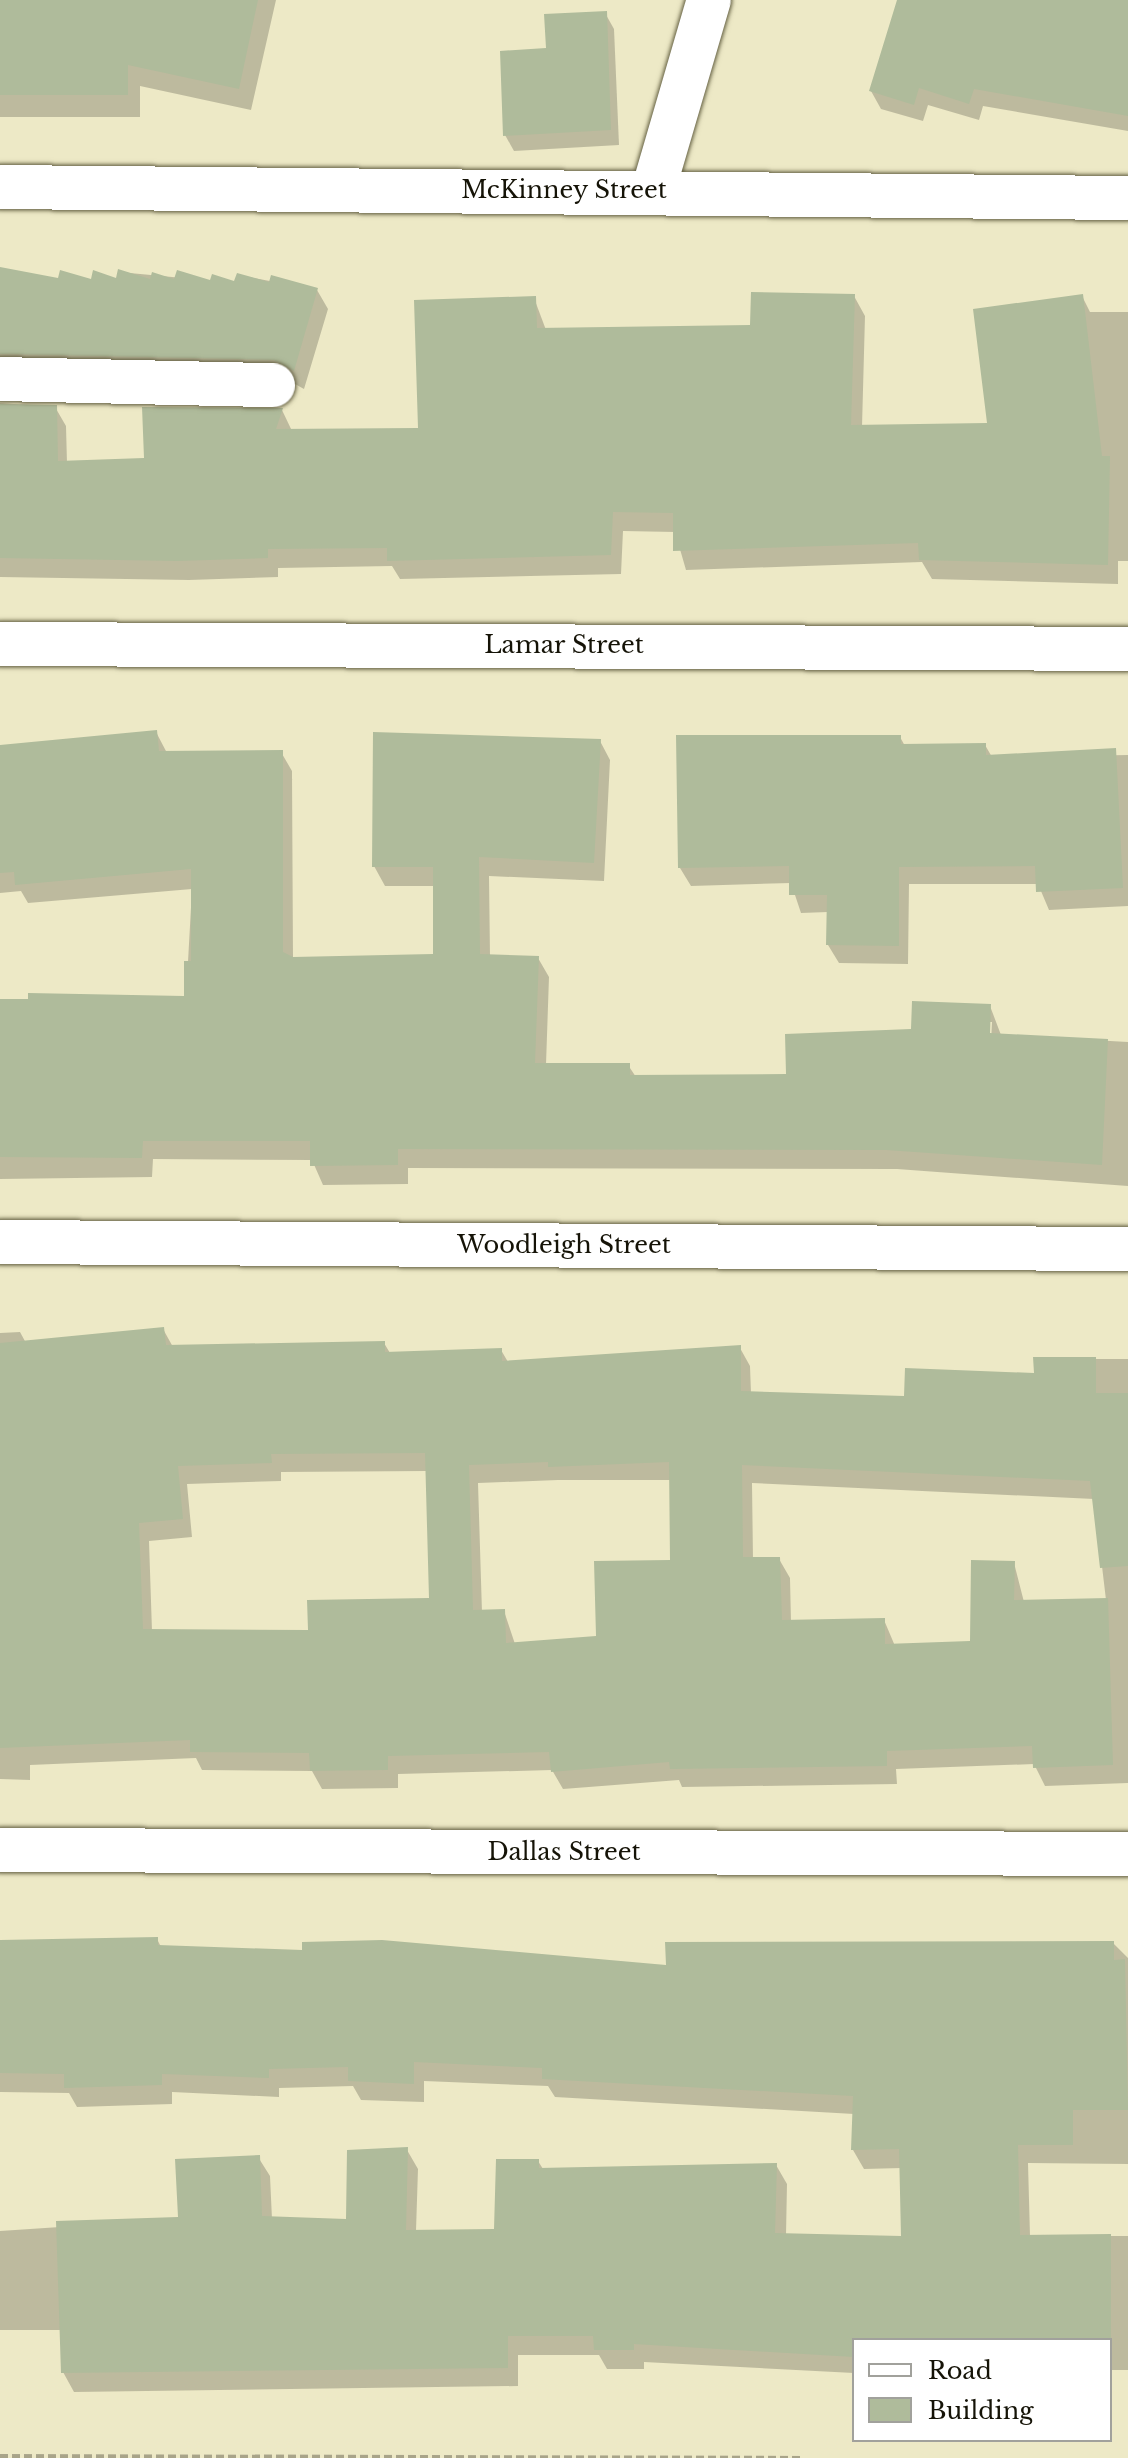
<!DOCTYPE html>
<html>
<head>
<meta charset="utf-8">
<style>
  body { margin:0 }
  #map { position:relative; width:1128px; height:2458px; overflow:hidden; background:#ede9c6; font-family:"Libre Baskerville",serif }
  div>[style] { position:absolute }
  .shadow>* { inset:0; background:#0003 }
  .building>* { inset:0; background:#afbb9b }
  .path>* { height:5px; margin-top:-2.5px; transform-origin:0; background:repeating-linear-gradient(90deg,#a8a489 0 8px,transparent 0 12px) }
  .roads { filter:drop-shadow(0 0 2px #656143) drop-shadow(0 0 2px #656143) }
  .minor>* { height:44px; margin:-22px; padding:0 22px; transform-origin:22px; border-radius:22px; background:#fff }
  span { translate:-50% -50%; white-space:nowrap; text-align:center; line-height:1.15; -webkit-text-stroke:7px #fff; paint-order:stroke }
  .street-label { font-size:24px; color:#151307 }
  .legend { position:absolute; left:852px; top:2338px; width:260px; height:104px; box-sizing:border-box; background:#fff; border:2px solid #a1a19c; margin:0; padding:10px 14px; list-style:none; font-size:24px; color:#151307 }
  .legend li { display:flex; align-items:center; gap:16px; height:40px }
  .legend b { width:40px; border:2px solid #a1a19c }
</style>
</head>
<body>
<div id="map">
  <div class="shadow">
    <i style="clip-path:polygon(0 0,276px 0,251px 110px,140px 86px,140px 117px,0 117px)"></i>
    <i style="clip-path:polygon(898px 0,1128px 0,1128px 131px,983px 106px,979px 120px,928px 105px,923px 121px,881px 109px,871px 91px)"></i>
    <i style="clip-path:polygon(605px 13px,614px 29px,619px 145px,514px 151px,505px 135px,548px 50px)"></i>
    <i style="clip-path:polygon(119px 272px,236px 283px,238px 275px,317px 290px,328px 309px,304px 389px,286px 379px,0 376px,0 278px,117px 280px)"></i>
    <i style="clip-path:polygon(854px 296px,865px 316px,862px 427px,989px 425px,1082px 296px,1090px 312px,1128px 312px,1128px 561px,1118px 561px,1118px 584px,932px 579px,922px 562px,686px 570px,675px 532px,623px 531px,621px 574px,400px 579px,392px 566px,278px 568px,278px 577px,189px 580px,0 577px,0 403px,55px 407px,66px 426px,67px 463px,146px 460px,282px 410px,292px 431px,420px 430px,534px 298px,546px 330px,752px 327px)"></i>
    <i style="clip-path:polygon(evenodd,156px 732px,167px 753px,281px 752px,292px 771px,293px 959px,435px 956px,435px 886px,385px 886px,374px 866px,600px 741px,610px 760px,604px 881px,489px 876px,490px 956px,538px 958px,549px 977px,546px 1065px,628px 1065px,636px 1077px,788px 1076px,990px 1006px,1001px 1035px,1128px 1042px,1128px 1186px,897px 1169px,408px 1168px,408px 1184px,323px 1185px,312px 1160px,153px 1159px,152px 1177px,0 1179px,0 1000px,186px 998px,192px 889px,28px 903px,21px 891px,0 893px,0 748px,156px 732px,988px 1022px,992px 1022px,991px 1043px,988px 1022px)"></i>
    <i style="clip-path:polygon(900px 737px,905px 746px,985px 745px,992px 757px,1128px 755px,1128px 906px,1049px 910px,1038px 884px,909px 884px,908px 964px,839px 963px,828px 945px,828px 912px,801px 913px,791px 883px,691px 886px,680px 868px)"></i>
    <i style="clip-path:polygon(evenodd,163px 1329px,173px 1347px,384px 1343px,390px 1353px,501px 1350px,508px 1362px,740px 1348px,750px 1366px,751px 1393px,906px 1399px,1036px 1375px,1035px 1359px,1128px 1359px,1128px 1783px,1045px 1786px,1034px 1764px,896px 1769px,897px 1784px,682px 1787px,679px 1780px,563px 1789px,552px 1770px,398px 1774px,398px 1788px,322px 1789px,312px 1771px,202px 1770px,196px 1758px,30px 1765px,30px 1780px,0 1779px,0 1333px,20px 1332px,26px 1343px,163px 1329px,427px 1471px,431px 1600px,310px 1632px,152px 1631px,149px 1541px,192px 1537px,187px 1484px,281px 1481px,281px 1472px,427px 1471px,163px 1329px,558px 1480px,671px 1480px,672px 1562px,598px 1638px,515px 1644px,504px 1611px,482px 1612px,478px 1483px,558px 1480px,163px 1329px,752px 1483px,1094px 1499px,1106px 1600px,1024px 1602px,1014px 1563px,972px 1643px,895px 1646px,884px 1620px,791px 1622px,790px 1578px,779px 1559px,753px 1559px,752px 1483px)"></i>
    <i style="clip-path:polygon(157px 1939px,161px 1947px,668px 1967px,667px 1944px,1113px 1943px,1128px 1958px,1128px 2164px,1028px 2163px,1030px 2236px,1128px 2236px,1128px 2370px,1110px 2370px,1110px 2340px,854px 2340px,854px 2373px,644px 2362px,644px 2369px,607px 2369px,599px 2355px,518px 2355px,518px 2386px,74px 2392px,63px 2372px,62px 2330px,0 2330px,0 2231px,180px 2219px,258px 2157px,270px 2176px,272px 2219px,348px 2221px,407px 2150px,418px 2169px,416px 2231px,496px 2231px,538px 2161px,543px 2169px,776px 2165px,787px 2184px,786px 2235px,903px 2238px,902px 2168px,864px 2169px,853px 2150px,854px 2114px,555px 2097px,548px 2086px,424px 2081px,424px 2102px,361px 2100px,353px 2086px,279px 2088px,279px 2097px,172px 2092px,172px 2104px,77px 2107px,69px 2093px,0 2092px,0 1942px)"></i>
  </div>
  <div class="building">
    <i style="clip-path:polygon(0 0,258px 0,239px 89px,128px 65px,128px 95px,0 95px)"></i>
    <i style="clip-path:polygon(897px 0,1128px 0,1128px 116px,974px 89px,969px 104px,919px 88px,914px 105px,869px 91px)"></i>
    <i style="clip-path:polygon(607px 11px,611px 130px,503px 136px,500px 51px,546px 48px,544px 14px)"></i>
    <i style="clip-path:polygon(0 267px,58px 278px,60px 270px,91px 279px,93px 270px,116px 278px,118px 269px,150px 279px,152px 272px,174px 279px,177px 270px,210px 280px,212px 274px,234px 281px,237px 273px,269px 282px,271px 275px,318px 288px,294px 371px,274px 360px,0 354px)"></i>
    <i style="clip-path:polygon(751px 292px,855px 294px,851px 425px,987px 423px,973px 309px,1083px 294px,1102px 456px,1110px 456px,1108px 565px,919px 560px,918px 543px,673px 551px,673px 513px,613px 512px,611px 555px,387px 561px,387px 548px,268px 549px,268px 558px,177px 561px,0 558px,0 404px,57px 405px,58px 461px,144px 458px,142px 407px,283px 408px,276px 429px,418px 428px,414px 300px,536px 296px,537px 328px,750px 325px)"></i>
    <i style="clip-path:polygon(157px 730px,159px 751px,283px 750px,283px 952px,293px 957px,433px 954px,433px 867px,372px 867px,373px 732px,601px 739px,594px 863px,479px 857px,480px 954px,539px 956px,535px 1063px,630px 1063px,630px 1075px,786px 1074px,785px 1034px,911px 1029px,912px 1001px,991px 1004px,990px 1033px,1108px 1039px,1102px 1165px,886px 1150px,398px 1149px,398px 1165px,310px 1166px,310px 1141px,143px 1141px,142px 1158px,0 1157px,0 999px,28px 999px,28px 993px,184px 996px,184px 961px,191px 961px,191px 869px,15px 885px,14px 872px,0 873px,0 745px)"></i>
    <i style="clip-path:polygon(676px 735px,901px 735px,901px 744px,986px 743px,986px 755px,1116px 748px,1123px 888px,1036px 892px,1035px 866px,899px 867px,899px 946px,826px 945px,827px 895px,789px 895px,789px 866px,678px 868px)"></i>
    <i style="clip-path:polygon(evenodd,164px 1327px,166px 1345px,385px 1341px,385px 1352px,502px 1348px,502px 1361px,741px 1345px,741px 1391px,904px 1396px,905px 1368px,1034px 1373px,1033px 1357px,1096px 1357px,1096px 1393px,1128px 1393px,1128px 1566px,1100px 1568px,1090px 1481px,742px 1465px,743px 1557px,780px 1557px,782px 1620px,885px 1618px,885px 1644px,970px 1641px,971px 1560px,1015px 1561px,1014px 1600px,1108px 1598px,1113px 1765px,1033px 1768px,1032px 1746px,887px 1751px,887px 1766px,670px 1769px,669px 1762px,551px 1772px,549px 1752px,388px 1756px,388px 1770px,310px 1771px,309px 1753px,190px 1752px,190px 1740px,0 1748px,0 1343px,164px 1327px,425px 1453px,429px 1598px,307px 1600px,308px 1630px,143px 1629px,139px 1523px,183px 1519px,178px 1466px,272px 1463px,271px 1454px,425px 1453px,164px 1327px,548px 1462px,548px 1467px,669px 1462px,670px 1560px,594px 1561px,596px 1636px,506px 1643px,505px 1609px,473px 1610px,469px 1465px,548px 1462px)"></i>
    <i style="clip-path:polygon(158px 1937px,158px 1945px,302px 1950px,302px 1942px,382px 1940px,666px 1965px,665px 1942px,1114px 1941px,1114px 1960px,1125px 1959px,1128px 2110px,1073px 2110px,1073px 2145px,1018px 2145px,1020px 2235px,1111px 2234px,1111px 2340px,854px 2340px,854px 2357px,634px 2344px,634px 2350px,594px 2350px,593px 2336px,508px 2336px,508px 2368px,61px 2373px,56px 2221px,178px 2217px,175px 2159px,260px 2155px,262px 2216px,346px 2219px,347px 2150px,408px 2147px,406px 2230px,494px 2229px,496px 2159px,539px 2159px,539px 2168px,777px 2163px,775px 2233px,901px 2236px,899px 2149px,851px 2150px,853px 2096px,542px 2079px,542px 2068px,414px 2062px,414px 2084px,348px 2081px,348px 2067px,269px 2069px,269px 2078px,162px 2074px,162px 2085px,64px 2088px,64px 2074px,0 2073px,0 1940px)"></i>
  </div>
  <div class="path">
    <i style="left:0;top:2456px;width:804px;rotate:0.14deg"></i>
  </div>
  <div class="roads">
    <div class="minor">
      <i style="left:0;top:187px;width:1128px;rotate:0.56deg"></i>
      <i style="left:653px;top:191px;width:199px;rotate:-73.7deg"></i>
      <i style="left:0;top:379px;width:273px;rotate:1.3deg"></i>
      <i style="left:0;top:644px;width:1128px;rotate:0.25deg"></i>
      <i style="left:0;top:1242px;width:1128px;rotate:0.36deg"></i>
      <i style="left:0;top:1850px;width:1128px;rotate:0.2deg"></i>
    </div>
  </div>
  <div class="street-label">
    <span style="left:564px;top:190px">McKinney Street</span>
    <span style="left:564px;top:645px">Lamar Street</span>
    <span style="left:564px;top:1245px">Woodleigh Street</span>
    <span style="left:564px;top:1852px">Dallas Street</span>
  </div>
  <ul class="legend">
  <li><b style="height:10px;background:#fff"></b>Road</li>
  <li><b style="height:22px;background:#afbb9b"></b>Building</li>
  </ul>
</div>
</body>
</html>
